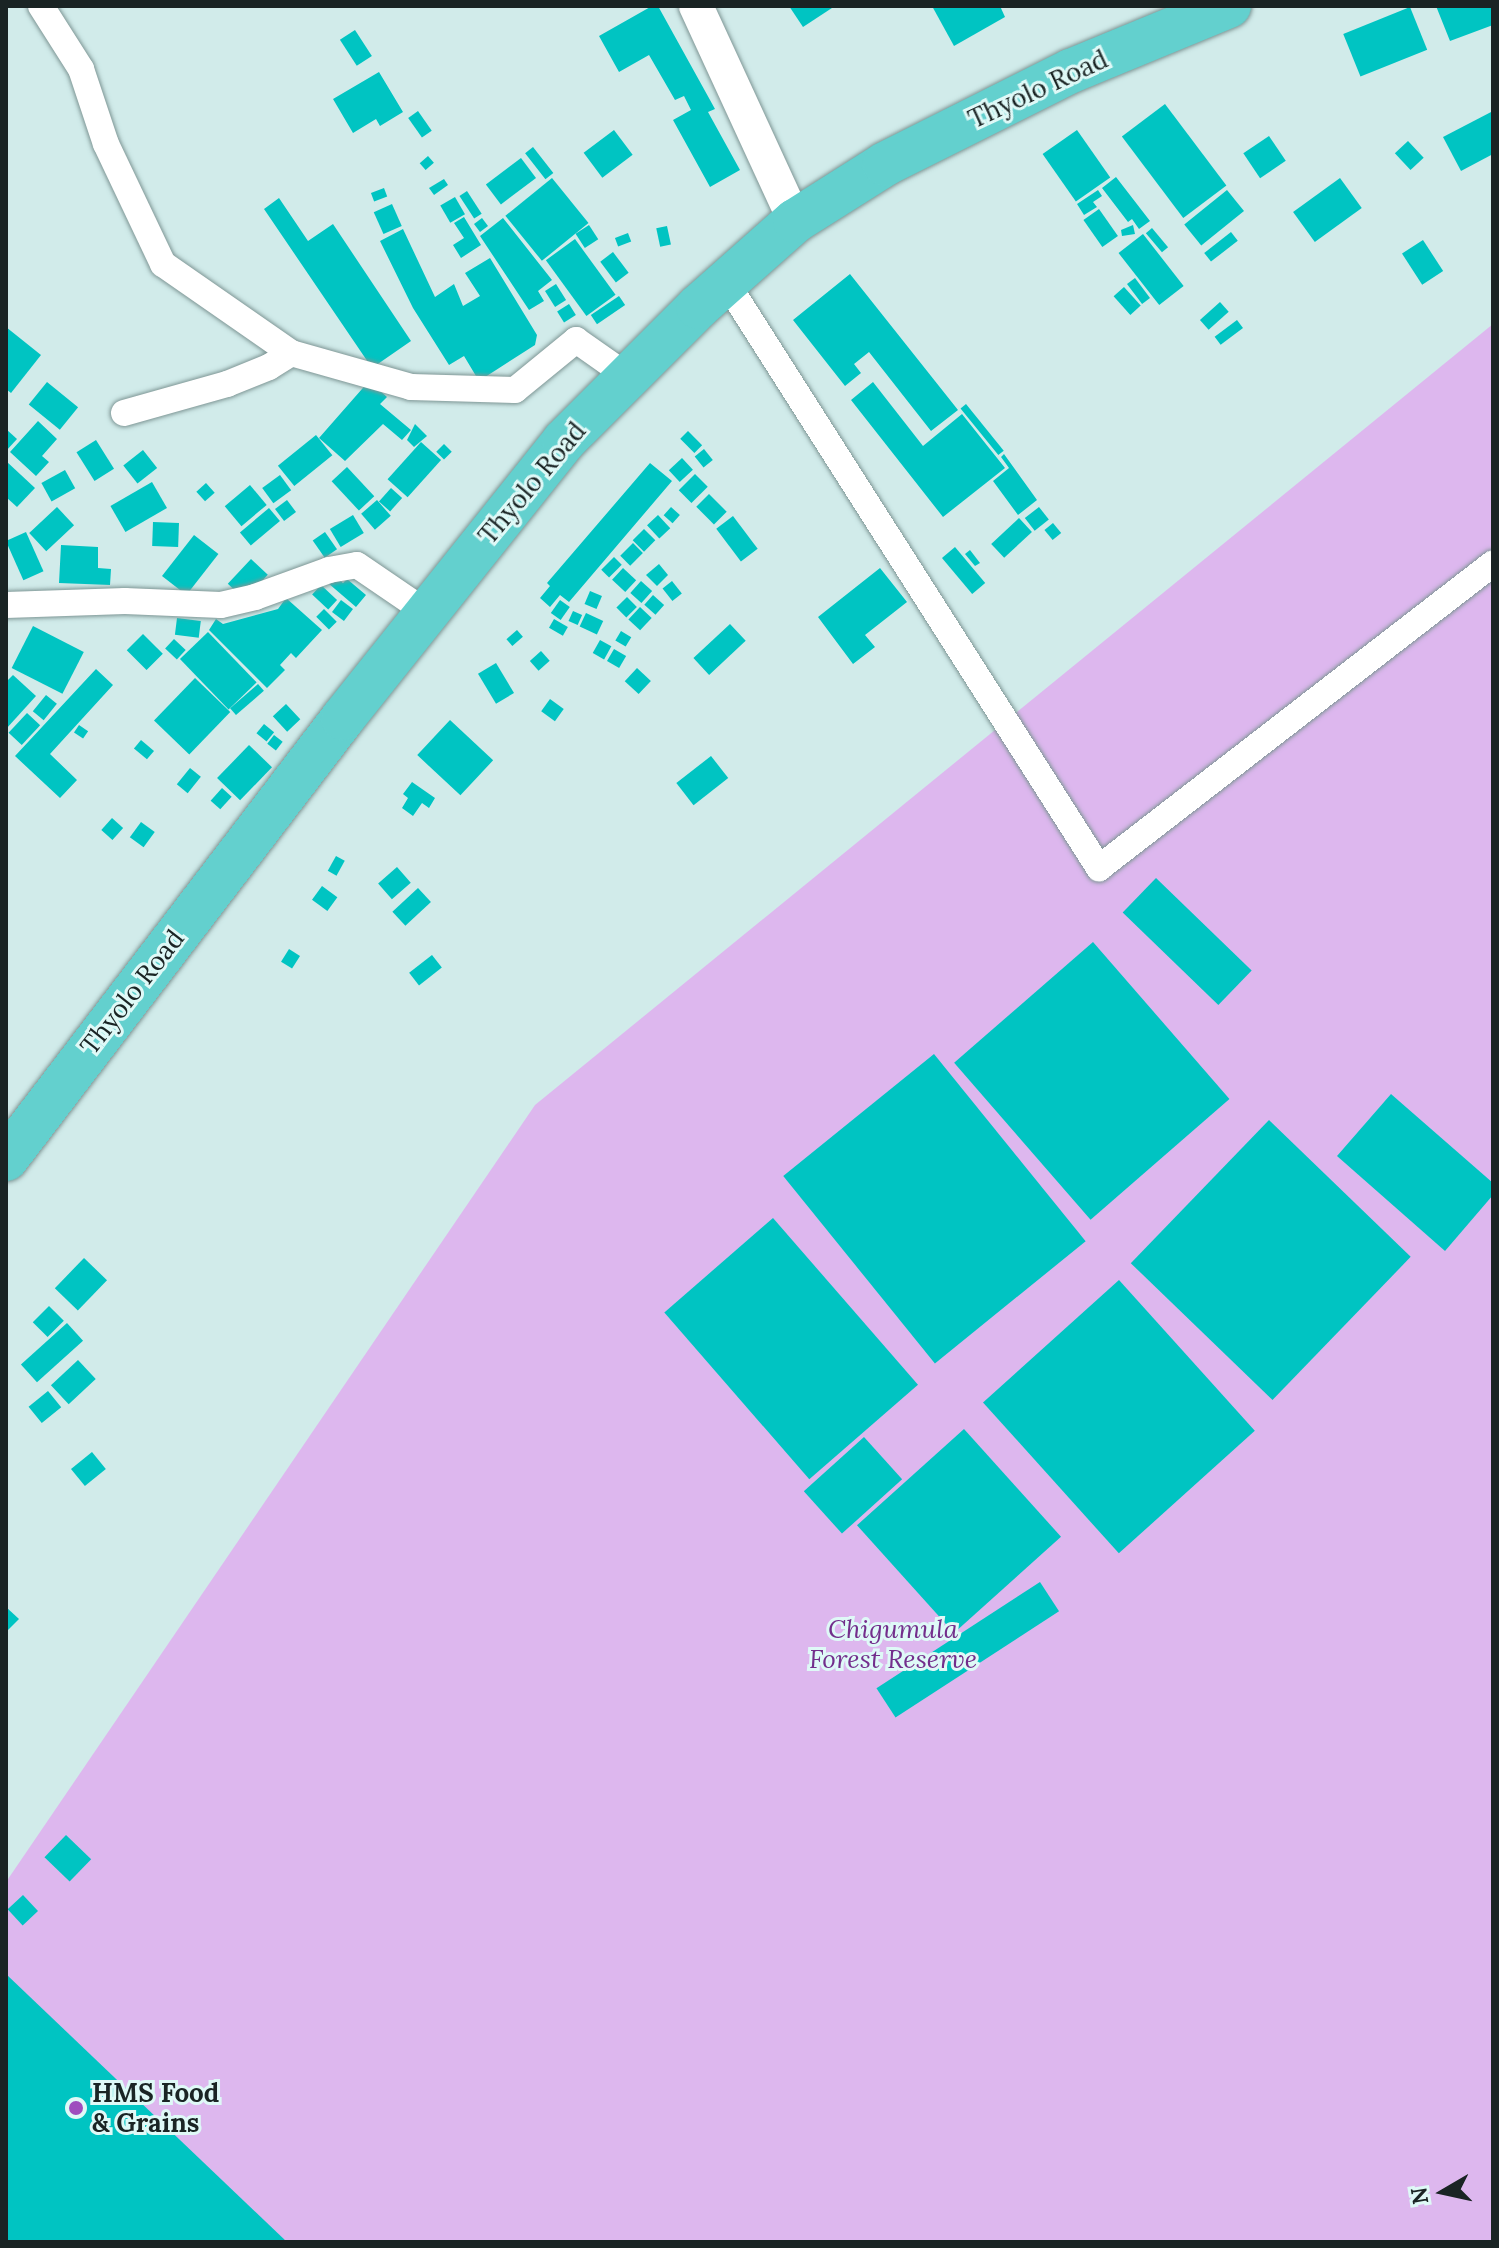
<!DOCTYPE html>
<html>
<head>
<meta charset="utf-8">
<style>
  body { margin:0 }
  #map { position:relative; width:1499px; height:2248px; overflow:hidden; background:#d1ebea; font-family:Lora,serif }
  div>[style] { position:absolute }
  .green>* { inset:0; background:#ddb7ee }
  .building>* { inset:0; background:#00c4c2; transform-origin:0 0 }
  .roads { filter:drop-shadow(0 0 2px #7e9695) drop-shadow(0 0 2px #7e9695) }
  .minor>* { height:26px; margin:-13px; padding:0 13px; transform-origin:13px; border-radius:13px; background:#fff }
  .tertiary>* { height:34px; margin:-17px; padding:0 17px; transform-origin:17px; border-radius:17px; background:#fff }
  .trunk>* { height:44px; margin:-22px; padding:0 22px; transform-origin:22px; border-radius:22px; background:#63d0ce }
  .dots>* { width:22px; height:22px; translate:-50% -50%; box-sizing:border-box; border:4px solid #dff9f7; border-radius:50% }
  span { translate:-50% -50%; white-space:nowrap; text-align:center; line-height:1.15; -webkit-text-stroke:6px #dff9f7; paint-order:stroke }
  .street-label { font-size:26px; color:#1a2424 }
  .park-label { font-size:26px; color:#732e8c; font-style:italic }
  .poi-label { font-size:26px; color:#1a2424; font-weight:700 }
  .left { translate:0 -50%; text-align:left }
  .frame { position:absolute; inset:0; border:8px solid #1a2424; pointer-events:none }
  .north { position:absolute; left:1403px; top:2152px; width:80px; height:80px; -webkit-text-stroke:6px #dff9f7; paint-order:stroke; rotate:261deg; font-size:22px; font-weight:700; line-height:32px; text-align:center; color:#1a2424 }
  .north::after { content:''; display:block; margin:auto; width:28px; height:36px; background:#1a2424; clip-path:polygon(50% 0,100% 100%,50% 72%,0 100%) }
</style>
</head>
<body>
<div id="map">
  <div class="green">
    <i style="clip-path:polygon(1493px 324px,1493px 2242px,6px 2242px,6px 1882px,535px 1105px)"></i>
  </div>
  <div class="building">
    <i style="clip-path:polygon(652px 6px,658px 6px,715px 109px,708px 112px,740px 170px,710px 187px,673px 120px,691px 110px,684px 96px,675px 100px,649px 55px,619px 72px,599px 36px)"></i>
    <i style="clip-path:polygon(789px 6px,835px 6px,803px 27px)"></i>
    <i style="clip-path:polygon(932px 6px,1000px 6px,1005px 17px,954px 46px)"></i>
    <i style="clip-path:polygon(1436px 6px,1493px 6px,1493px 25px,1450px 41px)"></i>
    <i style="left:1410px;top:7px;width:46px;height:72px;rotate:68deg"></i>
    <i style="left:355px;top:30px;width:31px;height:18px;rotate:57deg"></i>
    <i style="clip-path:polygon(379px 72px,403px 112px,380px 126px,376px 119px,353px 133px,333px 99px)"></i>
    <i style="left:1165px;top:104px;width:102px;height:54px;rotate:53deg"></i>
    <i style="left:418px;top:111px;width:24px;height:12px;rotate:55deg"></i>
    <i style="clip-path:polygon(1493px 111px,1493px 154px,1461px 171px,1443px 137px)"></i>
    <i style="left:614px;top:130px;width:31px;height:38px;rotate:53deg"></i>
    <i style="left:1077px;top:130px;width:58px;height:42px;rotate:55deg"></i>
    <i style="left:1269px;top:136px;width:30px;height:31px;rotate:56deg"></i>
    <i style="left:1408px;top:141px;width:23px;height:18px;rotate:47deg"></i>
    <i style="left:533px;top:147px;width:33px;height:10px;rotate:52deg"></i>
    <i style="left:428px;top:156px;width:9px;height:11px;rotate:49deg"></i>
    <i style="left:521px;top:158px;width:25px;height:44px;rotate:53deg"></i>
    <i style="clip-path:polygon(1116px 177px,1150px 221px,1139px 229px,1132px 219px,1128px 222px,1102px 188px)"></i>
    <i style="left:552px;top:178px;width:58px;height:60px;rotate:51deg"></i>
    <i style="left:1340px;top:178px;width:37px;height:58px;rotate:54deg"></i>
    <i style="clip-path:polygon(444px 179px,448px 185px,434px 195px,429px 188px)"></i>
    <i style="left:384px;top:188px;width:9px;height:14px;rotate:69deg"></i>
    <i style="clip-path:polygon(1098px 190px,1102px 196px,1093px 202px,1097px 207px,1084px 215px,1077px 204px)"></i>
    <i style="left:1227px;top:190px;width:27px;height:55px;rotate:51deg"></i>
    <i style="left:467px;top:191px;width:27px;height:9px;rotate:57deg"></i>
    <i style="left:455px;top:197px;width:20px;height:17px;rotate:60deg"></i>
    <i style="clip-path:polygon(279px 198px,308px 241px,333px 224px,411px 341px,372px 368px,264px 209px)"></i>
    <i style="left:392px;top:204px;width:24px;height:20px;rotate:66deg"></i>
    <i style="left:1099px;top:209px;width:33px;height:19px;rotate:55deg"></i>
    <i style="clip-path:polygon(464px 217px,481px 245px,461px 258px,453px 245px,464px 238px,454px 223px)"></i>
    <i style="left:482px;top:218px;width:10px;height:10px;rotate:53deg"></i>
    <i style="clip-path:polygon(503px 218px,552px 280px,538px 291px,544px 301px,529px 310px,480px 236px)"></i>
    <i style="left:589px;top:225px;width:17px;height:16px;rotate:57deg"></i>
    <i style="clip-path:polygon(1133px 225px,1135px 234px,1122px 236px,1121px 230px)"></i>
    <i style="left:667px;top:226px;width:19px;height:11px;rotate:78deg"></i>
    <i style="left:1152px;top:228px;width:25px;height:8px;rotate:50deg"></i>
    <i style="clip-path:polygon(403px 229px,435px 297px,454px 284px,463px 306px,480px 296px,465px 273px,490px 258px,537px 335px,535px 345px,479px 381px,464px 356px,449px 365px,413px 308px,380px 241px)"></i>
    <i style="left:1231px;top:232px;width:11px;height:34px;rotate:52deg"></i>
    <i style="left:628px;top:233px;width:9px;height:14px;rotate:69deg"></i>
    <i style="left:1143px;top:234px;width:66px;height:31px;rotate:52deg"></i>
    <i style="left:575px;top:239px;width:69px;height:36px;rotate:54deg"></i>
    <i style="left:1423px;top:240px;width:37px;height:25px;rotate:57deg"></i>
    <i style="left:613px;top:252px;width:26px;height:16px;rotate:53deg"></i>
    <i style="clip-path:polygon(850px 274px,958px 410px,931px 431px,869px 352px,854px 364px,861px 373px,845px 386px,793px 320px)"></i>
    <i style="left:1135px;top:278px;width:25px;height:10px;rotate:53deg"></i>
    <i style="left:556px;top:284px;width:19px;height:13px;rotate:58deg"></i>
    <i style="left:1124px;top:287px;width:25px;height:14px;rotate:48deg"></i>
    <i style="left:619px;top:296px;width:11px;height:34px;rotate:56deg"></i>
    <i style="left:1220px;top:302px;width:13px;height:27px;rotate:48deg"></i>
    <i style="left:569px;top:304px;width:13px;height:14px;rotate:58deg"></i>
    <i style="left:1237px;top:320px;width:10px;height:28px;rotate:53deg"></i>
    <i style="clip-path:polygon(6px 327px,41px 355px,11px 393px,6px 389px)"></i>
    <i style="clip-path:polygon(369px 381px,387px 397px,380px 404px,411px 430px,402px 440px,383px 424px,345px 461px,319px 438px)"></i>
    <i style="left:47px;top:382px;width:40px;height:29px;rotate:39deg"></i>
    <i style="clip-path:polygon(873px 382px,923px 446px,962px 414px,1005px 468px,943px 517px,851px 400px)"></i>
    <i style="left:966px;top:404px;width:60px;height:7px;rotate:51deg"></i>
    <i style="clip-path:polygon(38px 421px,57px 439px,42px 456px,49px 462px,36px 476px,10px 452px)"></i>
    <i style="clip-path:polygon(415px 424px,427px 436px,414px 447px,407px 440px)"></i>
    <i style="clip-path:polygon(6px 429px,17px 439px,6px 451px)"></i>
    <i style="left:688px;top:431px;width:20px;height:11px;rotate:45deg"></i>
    <i style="left:316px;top:435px;width:26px;height:49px;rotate:51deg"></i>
    <i style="left:96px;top:440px;width:34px;height:23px;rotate:58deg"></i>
    <i style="left:421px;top:442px;width:27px;height:50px;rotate:42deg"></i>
    <i style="left:444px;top:444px;width:11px;height:11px;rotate:45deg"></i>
    <i style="left:704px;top:449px;width:14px;height:12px;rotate:51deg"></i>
    <i style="left:143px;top:450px;width:23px;height:25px;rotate:52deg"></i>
    <i style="clip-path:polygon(1004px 454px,1037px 500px,1018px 515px,993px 481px,1009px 468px,1001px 457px)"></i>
    <i style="left:682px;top:458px;width:16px;height:18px;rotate:47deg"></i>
    <i style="clip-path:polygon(6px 461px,35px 488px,17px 507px,6px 497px)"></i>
    <i style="clip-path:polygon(650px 463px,672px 481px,569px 602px,560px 595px,550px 607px,540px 598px,550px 586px,547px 583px)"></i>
    <i style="left:347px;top:467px;width:40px;height:21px;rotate:47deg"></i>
    <i style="left:65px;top:470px;width:21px;height:27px;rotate:61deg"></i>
    <i style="left:695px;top:474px;width:18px;height:23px;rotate:45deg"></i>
    <i style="left:280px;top:475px;width:19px;height:22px;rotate:54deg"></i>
    <i style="left:152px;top:482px;width:30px;height:48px;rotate:60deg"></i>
    <i style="left:206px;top:483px;width:13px;height:13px;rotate:48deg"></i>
    <i style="left:250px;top:485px;width:26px;height:33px;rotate:50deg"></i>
    <i style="left:391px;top:488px;width:15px;height:18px;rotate:42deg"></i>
    <i style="left:709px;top:494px;width:25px;height:18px;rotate:45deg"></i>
    <i style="left:287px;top:500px;width:15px;height:15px;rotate:53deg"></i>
    <i style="left:377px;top:500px;width:21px;height:21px;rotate:49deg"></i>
    <i style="left:57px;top:507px;width:25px;height:38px;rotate:47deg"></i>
    <i style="left:671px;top:507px;width:12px;height:11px;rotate:42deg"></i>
    <i style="left:1039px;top:507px;width:16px;height:18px;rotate:52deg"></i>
    <i style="left:269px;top:508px;width:17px;height:38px;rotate:50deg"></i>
    <i style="left:353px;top:515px;width:21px;height:27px;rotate:59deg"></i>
    <i style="left:658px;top:515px;width:18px;height:15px;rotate:47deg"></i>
    <i style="left:733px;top:516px;width:41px;height:21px;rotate:53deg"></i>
    <i style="left:1019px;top:518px;width:19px;height:38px;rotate:47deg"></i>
    <i style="left:153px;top:522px;width:26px;height:24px;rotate:2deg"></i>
    <i style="left:1053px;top:523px;width:13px;height:11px;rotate:51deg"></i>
    <i style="left:644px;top:529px;width:16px;height:16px;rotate:45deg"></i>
    <i style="left:26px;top:532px;width:43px;height:22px;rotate:66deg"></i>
    <i style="left:325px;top:532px;width:21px;height:15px;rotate:55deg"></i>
    <i style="left:194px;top:535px;width:31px;height:52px;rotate:38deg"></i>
    <i style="left:633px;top:543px;width:14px;height:18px;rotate:45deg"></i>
    <i style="clip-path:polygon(61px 545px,98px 547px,98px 568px,111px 569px,110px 585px,59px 583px)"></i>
    <i style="left:955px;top:547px;width:47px;height:17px;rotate:50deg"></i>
    <i style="clip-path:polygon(970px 550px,980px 563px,975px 566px,965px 554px)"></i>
    <i style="left:614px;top:557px;width:11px;height:18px;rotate:45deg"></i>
    <i style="left:251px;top:559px;width:23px;height:34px;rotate:43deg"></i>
    <i style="clip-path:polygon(659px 564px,668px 575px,657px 586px,646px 575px)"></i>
    <i style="left:623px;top:568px;width:18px;height:16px;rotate:43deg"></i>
    <i style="clip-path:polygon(880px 568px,907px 602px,865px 635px,875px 647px,853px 664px,818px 617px)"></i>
    <i style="clip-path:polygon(335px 576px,343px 583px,347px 579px,366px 595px,356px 607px,328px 583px)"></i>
    <i style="left:641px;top:581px;width:15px;height:16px;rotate:42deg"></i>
    <i style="left:672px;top:581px;width:16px;height:12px;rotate:52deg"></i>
    <i style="left:321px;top:585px;width:22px;height:13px;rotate:43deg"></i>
    <i style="left:590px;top:591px;width:13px;height:14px;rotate:23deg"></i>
    <i style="left:653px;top:595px;width:15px;height:13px;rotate:42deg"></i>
    <i style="left:627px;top:597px;width:14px;height:15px;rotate:45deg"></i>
    <i style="clip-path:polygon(286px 598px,322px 630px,296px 658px,291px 653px,280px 665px,285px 670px,267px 688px,209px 630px,216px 619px,223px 624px,278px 609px)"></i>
    <i style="left:341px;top:600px;width:15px;height:15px;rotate:37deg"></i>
    <i style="left:560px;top:600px;width:12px;height:16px;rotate:35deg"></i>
    <i style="left:640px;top:607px;width:16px;height:17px;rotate:43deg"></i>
    <i style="left:324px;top:609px;width:18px;height:11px;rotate:45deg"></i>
    <i style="left:573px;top:611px;width:10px;height:11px;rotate:24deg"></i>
    <i style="left:586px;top:613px;width:19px;height:15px;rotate:25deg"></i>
    <i style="left:177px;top:618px;width:24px;height:17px;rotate:7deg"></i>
    <i style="left:554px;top:619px;width:16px;height:10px;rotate:30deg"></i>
    <i style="left:730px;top:624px;width:23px;height:50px;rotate:47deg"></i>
    <i style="left:33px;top:626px;width:57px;height:47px;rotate:27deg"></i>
    <i style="left:517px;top:630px;width:9px;height:14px;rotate:49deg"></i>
    <i style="left:621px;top:631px;width:12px;height:11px;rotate:31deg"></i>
    <i style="left:208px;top:632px;width:70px;height:39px;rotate:46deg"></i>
    <i style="left:143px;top:634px;width:28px;height:23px;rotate:45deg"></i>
    <i style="left:174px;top:639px;width:16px;height:13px;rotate:43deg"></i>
    <i style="left:600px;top:640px;width:13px;height:15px;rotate:29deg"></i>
    <i style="left:614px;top:649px;width:14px;height:14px;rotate:30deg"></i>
    <i style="left:541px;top:651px;width:13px;height:15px;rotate:48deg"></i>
    <i style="left:496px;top:663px;width:35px;height:21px;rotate:59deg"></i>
    <i style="left:637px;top:668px;width:19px;height:18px;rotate:43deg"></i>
    <i style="clip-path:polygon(96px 669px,113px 685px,50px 754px,77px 780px,60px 798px,15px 756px)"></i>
    <i style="clip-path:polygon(13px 675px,36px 696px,6px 729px,6px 682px)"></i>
    <i style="left:195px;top:678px;width:49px;height:59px;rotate:44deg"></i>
    <i style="left:258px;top:684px;width:9px;height:37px;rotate:49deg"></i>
    <i style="left:46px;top:695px;width:14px;height:21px;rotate:39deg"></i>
    <i style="left:550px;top:699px;width:17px;height:15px;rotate:36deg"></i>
    <i style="left:286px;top:704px;width:21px;height:18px;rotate:47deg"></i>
    <i style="left:27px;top:713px;width:18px;height:27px;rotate:43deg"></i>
    <i style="left:450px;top:720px;width:59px;height:48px;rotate:43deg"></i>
    <i style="left:264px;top:724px;width:13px;height:12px;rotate:39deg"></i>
    <i style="left:79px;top:725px;width:11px;height:9px;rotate:34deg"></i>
    <i style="left:274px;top:735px;width:11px;height:11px;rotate:38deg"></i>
    <i style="left:141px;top:740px;width:17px;height:11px;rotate:40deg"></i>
    <i style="left:249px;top:745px;width:32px;height:46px;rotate:44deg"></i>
    <i style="left:711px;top:756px;width:28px;height:44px;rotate:52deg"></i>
    <i style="left:190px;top:768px;width:14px;height:21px;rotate:39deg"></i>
    <i style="clip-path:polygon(412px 782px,435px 798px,429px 808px,422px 803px,413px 816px,402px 808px,408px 798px,403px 794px)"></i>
    <i style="left:222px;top:788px;width:13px;height:17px;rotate:42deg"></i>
    <i style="left:112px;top:818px;width:15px;height:16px;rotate:42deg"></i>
    <i style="left:141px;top:822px;width:17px;height:19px;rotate:36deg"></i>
    <i style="left:336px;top:856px;width:10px;height:17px;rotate:29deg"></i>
    <i style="left:397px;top:867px;width:21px;height:25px;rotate:49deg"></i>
    <i style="left:1156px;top:878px;width:133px;height:48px;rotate:44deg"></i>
    <i style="left:322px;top:886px;width:19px;height:17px;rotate:36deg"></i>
    <i style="left:418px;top:888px;width:19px;height:35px;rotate:47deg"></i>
    <i style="left:1093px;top:942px;width:208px;height:184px;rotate:49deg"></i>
    <i style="left:289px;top:949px;width:13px;height:15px;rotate:32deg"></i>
    <i style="left:432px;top:955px;width:16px;height:29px;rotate:52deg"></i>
    <i style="left:934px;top:1054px;width:241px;height:194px;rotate:51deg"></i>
    <i style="clip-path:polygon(1391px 1094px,1493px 1183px,1493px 1195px,1445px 1251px,1337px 1156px)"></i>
    <i style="left:1269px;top:1120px;width:197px;height:199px;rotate:44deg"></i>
    <i style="left:773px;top:1218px;width:221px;height:144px;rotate:49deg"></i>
    <i style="left:84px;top:1258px;width:32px;height:42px;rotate:44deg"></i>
    <i style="left:1119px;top:1280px;width:203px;height:183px;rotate:48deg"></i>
    <i style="left:49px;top:1306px;width:21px;height:23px;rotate:45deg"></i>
    <i style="left:67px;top:1323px;width:24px;height:62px;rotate:48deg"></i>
    <i style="left:78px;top:1360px;width:26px;height:37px;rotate:47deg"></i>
    <i style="left:48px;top:1391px;width:21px;height:25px;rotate:51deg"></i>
    <i style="left:964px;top:1429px;width:145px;height:144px;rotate:48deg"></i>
    <i style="left:864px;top:1437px;width:57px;height:81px;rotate:48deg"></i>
    <i style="left:92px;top:1452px;width:22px;height:27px;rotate:51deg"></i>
    <i style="left:1040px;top:1582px;width:35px;height:195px;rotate:57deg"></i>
    <i style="clip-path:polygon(6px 1607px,19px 1619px,6px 1632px)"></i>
    <i style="left:66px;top:1835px;width:35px;height:31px;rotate:44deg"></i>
    <i style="left:23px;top:1895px;width:22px;height:21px;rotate:47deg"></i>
    <i style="clip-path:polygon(6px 1974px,287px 2242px,6px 2242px)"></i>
  </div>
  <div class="roads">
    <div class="minor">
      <i style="left:41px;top:6px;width:75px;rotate:57.6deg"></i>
      <i style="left:81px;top:69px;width:79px;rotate:71.6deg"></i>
      <i style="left:106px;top:144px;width:133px;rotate:64.6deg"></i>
      <i style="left:163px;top:264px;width:156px;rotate:34.8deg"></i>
      <i style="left:291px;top:353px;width:125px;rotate:15.8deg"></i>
      <i style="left:411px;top:387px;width:104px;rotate:1.7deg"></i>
      <i style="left:515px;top:390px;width:79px;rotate:-39.3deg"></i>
      <i style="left:576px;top:340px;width:62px;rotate:35.2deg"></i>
      <i style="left:726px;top:282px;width:695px;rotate:57.52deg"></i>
      <i style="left:1099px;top:868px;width:498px;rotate:-37.7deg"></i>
      <i style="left:124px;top:413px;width:107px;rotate:-15.7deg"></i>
      <i style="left:227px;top:384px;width:45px;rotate:-22deg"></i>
      <i style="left:269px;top:367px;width:26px;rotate:-32deg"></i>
      <i style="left:6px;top:605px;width:119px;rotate:-1.9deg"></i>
      <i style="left:125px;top:601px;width:96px;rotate:2.4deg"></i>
      <i style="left:221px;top:605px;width:35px;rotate:-13deg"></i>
      <i style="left:255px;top:597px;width:79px;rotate:-20deg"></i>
      <i style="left:329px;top:570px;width:28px;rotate:-10deg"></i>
      <i style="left:357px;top:565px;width:83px;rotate:34.3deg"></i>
    </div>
    <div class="tertiary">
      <i style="left:696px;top:6px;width:237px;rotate:65.3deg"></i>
    </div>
    <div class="trunk">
      <i style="left:6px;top:1159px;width:555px;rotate:-52.61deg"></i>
      <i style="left:343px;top:718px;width:354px;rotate:-51.4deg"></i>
      <i style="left:564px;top:441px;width:190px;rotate:-45deg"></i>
      <i style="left:698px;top:307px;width:130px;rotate:-41.6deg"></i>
      <i style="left:795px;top:221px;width:107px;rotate:-32.3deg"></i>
      <i style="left:885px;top:164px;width:208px;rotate:-26.6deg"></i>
      <i style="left:1071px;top:71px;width:171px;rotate:-22.4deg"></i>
    </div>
  </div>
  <div class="dots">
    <i style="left:76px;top:2108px;background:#9e4ebe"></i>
  </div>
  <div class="street-label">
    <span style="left:1038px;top:89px;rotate:-25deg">Thyolo Road</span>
    <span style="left:532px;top:483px;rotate:-50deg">Thyolo Road</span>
    <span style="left:132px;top:992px;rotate:-52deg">Thyolo Road</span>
  </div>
  <div class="park-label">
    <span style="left:893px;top:1644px">Chigumula<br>Forest Reserve</span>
  </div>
  <div class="poi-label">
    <span class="left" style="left:92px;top:2108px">HMS Food<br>&amp; Grains</span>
  </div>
  <div class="frame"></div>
  <div class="north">N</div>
</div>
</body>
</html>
